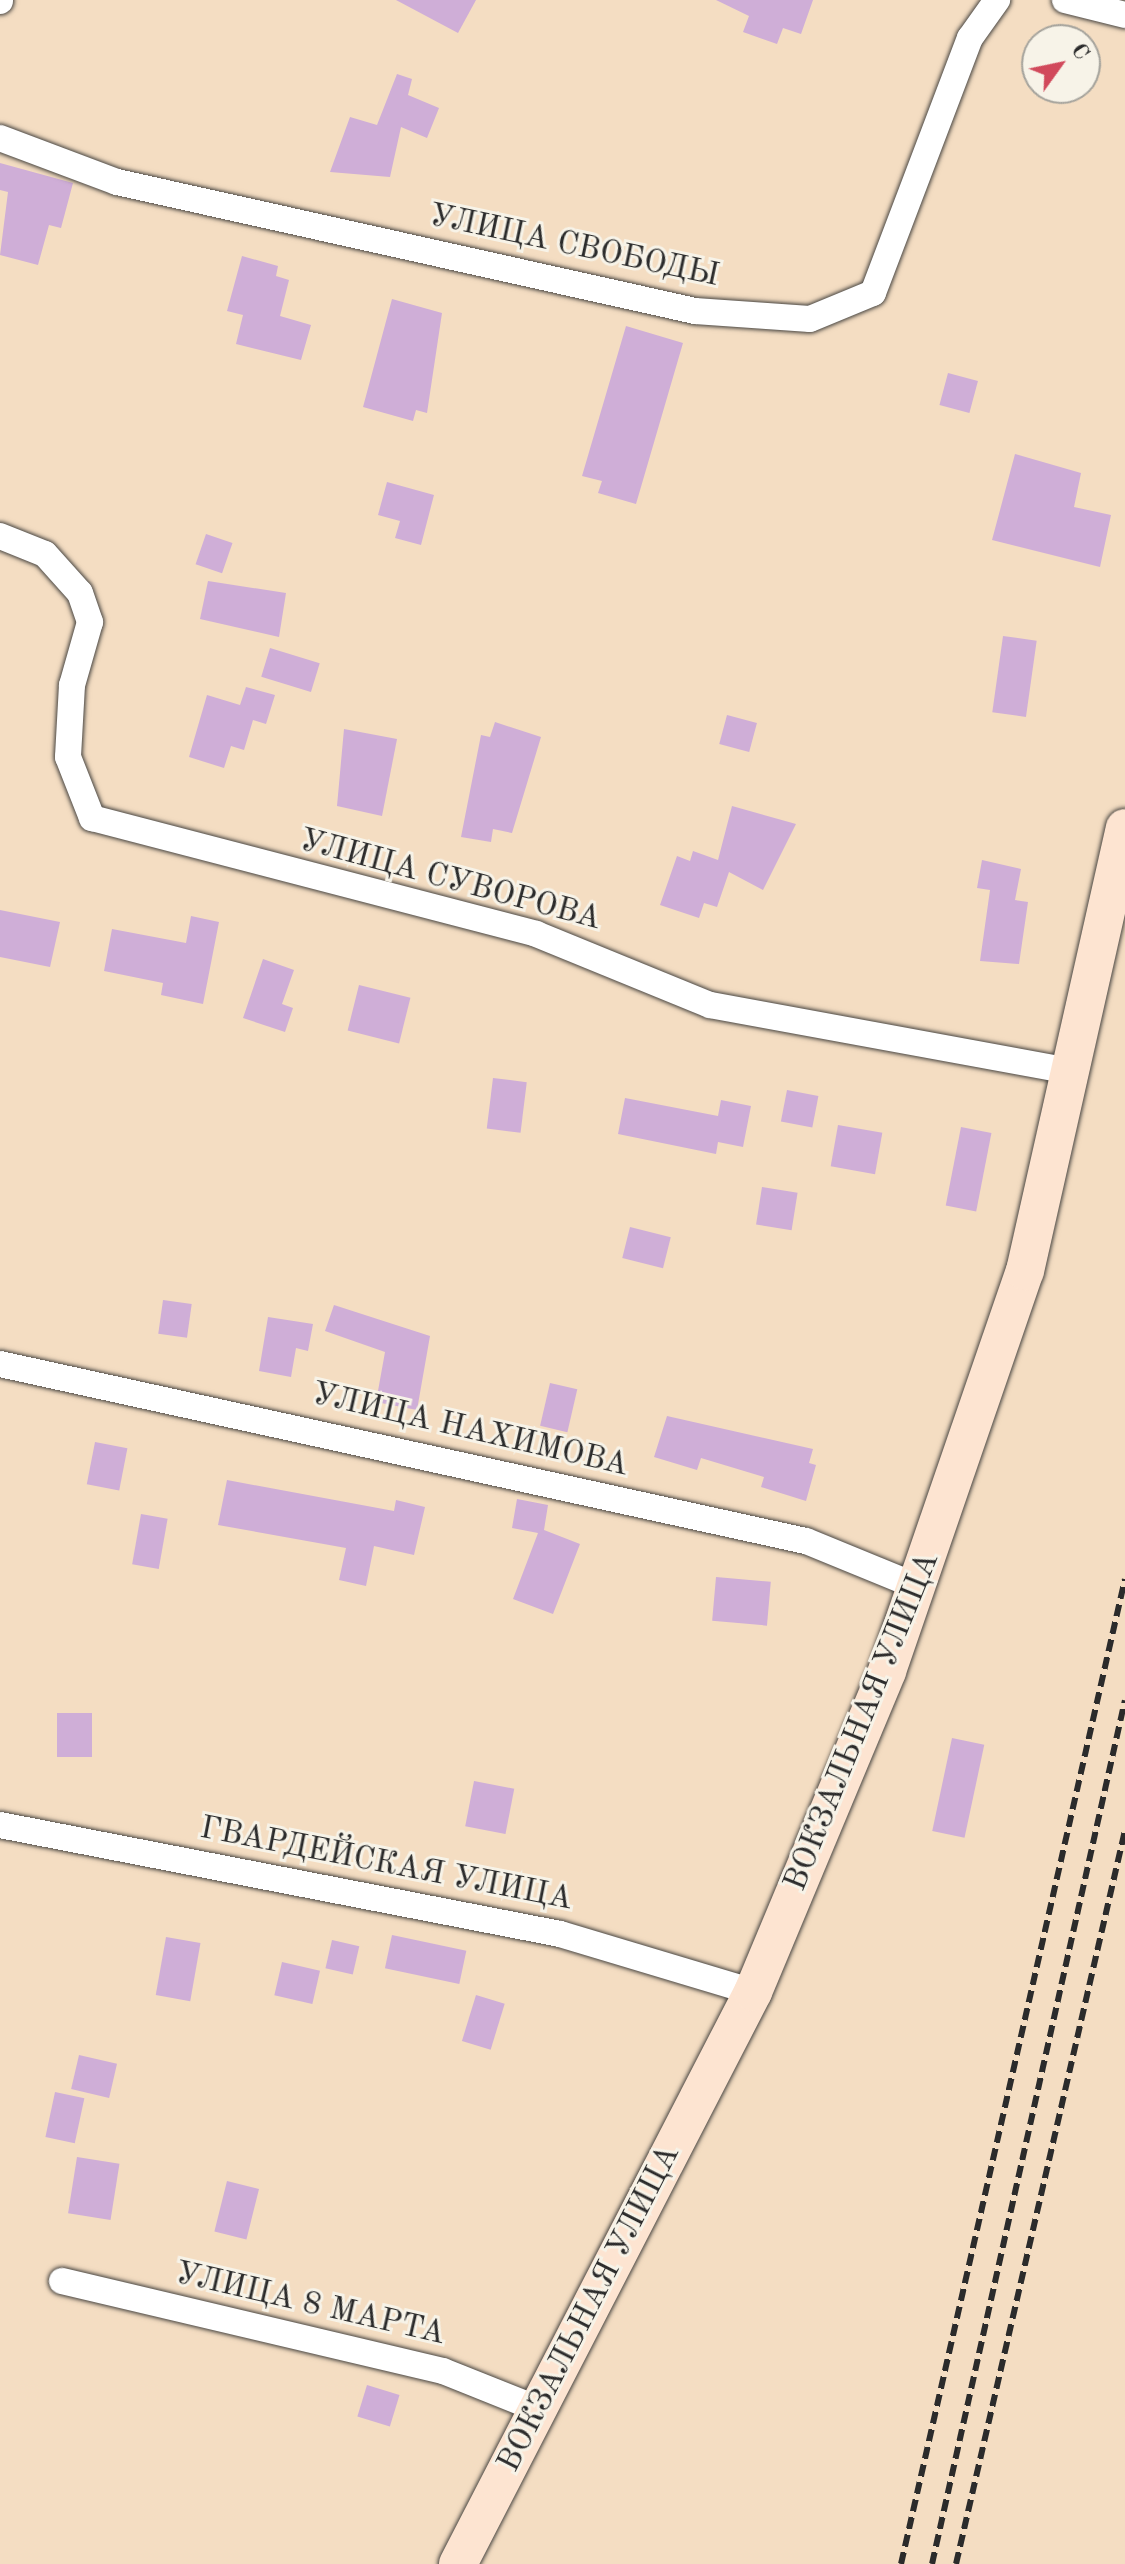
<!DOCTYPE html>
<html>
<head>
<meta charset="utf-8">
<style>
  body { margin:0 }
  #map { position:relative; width:1125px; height:2564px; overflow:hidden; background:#f4ddc2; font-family:"Old Standard TT",serif }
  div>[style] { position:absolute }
  .building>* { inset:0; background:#cfaed7; transform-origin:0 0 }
  .roads { filter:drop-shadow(0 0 2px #494642) drop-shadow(0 0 2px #494642) }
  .minor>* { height:26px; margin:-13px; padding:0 13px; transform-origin:13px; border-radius:13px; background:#fff }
  .secondary>* { height:38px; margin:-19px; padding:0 19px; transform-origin:19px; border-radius:19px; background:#fde4d1 }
  .rail>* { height:6px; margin-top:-3px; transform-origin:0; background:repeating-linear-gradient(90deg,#2b2b2b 0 12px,transparent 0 18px) }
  span { translate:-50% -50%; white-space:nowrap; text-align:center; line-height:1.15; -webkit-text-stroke:6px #f7f3e8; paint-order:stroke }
  .street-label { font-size:32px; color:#2b2b2b }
  .north { position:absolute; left:1021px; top:24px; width:80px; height:80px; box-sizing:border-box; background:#f7f3e8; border:2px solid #a5a39c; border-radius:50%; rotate:57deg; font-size:22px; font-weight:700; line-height:32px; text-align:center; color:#2b2b2b }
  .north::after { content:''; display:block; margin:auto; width:28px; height:36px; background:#d1495b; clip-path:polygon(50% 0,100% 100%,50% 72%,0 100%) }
</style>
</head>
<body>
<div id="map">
  <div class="building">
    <i style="clip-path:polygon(396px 0,476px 0,458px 33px)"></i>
    <i style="clip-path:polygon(716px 0,813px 0,801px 34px,783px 28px,777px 44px,743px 32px,749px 16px)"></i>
    <i style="clip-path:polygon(397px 74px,412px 79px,408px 95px,439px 108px,427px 138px,401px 127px,390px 177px,330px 172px,350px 117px,377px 125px)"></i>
    <i style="clip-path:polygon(0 163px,73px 183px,61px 228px,49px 225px,38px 265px,0 255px,8px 192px,0 190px)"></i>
    <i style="clip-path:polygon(242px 256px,278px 266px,276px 276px,289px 280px,280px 316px,311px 325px,301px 360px,236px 344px,243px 315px,227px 311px)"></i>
    <i style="clip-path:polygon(392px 299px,442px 313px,427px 413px,416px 410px,413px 421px,363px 407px)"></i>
    <i style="clip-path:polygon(626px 326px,683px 343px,636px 504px,598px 493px,602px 481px,582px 476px)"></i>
    <i style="left:948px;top:373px;width:31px;height:33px;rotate:15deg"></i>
    <i style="clip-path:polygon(1015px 454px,1081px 473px,1074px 507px,1111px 515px,1100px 567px,992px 540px)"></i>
    <i style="clip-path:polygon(387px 482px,434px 495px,421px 545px,395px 538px,400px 521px,378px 515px)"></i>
    <i style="left:206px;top:534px;width:28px;height:32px;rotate:19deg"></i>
    <i style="clip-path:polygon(208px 581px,286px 593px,279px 637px,200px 619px)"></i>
    <i style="left:1003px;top:636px;width:34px;height:77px;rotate:8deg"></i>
    <i style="left:270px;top:648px;width:52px;height:30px;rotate:17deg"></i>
    <i style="clip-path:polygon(246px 687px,275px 695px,266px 724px,253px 720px,244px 750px,231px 746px,224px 768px,189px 757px,207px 695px,240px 705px)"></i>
    <i style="left:727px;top:715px;width:31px;height:30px;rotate:15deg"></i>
    <i style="clip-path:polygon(495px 722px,541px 737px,512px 833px,493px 829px,491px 842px,461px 837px,481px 735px,490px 737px)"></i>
    <i style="clip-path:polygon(344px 729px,397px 739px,382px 816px,337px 806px)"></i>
    <i style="clip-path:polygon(732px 806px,796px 824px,763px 890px,729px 872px,717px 907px,704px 903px,699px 918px,660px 905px,677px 856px,690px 861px,693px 851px,718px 860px)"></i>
    <i style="clip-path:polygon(982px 860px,1021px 869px,1015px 900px,1028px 902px,1019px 964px,980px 961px,990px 890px,977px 888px)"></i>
    <i style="clip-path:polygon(0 910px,60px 922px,50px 967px,0 957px)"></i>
    <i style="clip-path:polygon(191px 916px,219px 922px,203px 1004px,161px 995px,163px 983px,104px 971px,112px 929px,186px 943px)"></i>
    <i style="clip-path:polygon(263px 959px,294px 970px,282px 1004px,293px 1008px,285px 1032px,243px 1018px)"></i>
    <i style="left:359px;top:985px;width:53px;height:47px;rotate:14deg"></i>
    <i style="left:493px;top:1078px;width:34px;height:51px;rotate:7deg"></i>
    <i style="left:787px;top:1090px;width:32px;height:32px;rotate:11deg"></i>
    <i style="clip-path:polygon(625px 1098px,718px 1116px,721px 1100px,751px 1106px,743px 1147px,718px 1142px,716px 1154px,618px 1134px)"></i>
    <i style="left:838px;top:1125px;width:45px;height:42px;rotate:10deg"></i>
    <i style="left:961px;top:1127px;width:31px;height:80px;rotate:11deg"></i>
    <i style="left:762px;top:1187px;width:36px;height:38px;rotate:9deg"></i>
    <i style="left:630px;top:1227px;width:42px;height:32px;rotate:14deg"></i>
    <i style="left:163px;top:1300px;width:29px;height:34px;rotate:8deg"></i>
    <i style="clip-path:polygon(334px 1305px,430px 1336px,417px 1410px,376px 1402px,385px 1352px,325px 1331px)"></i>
    <i style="clip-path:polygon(268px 1317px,313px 1324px,308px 1351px,296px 1348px,291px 1377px,259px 1371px)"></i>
    <i style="left:550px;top:1383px;width:28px;height:44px;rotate:13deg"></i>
    <i style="clip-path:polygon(667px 1416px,813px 1449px,809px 1463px,816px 1465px,806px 1501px,761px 1487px,764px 1477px,701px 1458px,697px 1470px,654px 1457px)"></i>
    <i style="left:95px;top:1442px;width:33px;height:43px;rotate:11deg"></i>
    <i style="clip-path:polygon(227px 1480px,394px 1511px,396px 1500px,425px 1507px,414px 1555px,374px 1546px,366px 1586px,339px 1580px,346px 1548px,218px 1525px)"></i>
    <i style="clip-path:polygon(517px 1499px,548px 1505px,544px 1530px,580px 1544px,553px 1614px,513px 1599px,538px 1533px,512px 1528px)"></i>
    <i style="left:141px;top:1514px;width:27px;height:51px;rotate:10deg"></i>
    <i style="left:716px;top:1577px;width:55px;height:44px;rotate:5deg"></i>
    <i style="left:57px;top:1713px;width:35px;height:44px"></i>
    <i style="left:952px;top:1738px;width:33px;height:95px;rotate:12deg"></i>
    <i style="left:474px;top:1781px;width:41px;height:46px;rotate:11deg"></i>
    <i style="left:392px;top:1935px;width:76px;height:34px;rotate:12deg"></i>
    <i style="left:166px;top:1937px;width:35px;height:59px;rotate:10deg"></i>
    <i style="left:332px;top:1940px;width:28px;height:29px;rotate:13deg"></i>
    <i style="left:282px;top:1962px;width:39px;height:34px;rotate:13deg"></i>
    <i style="left:476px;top:1995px;width:30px;height:48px;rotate:17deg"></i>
    <i style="left:79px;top:2055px;width:39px;height:35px;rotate:13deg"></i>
    <i style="left:55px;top:2092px;width:30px;height:46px;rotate:12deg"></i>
    <i style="left:77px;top:2157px;width:43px;height:57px;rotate:9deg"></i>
    <i style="left:227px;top:2181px;width:33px;height:52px;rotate:14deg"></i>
    <i style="left:367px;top:2385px;width:34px;height:33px;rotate:17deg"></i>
  </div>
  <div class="roads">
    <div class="minor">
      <i style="left:1065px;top:0;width:62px;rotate:14deg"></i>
      <i style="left:0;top:1px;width:1px;rotate:-90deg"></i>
      <i style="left:0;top:138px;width:125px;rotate:20.6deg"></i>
      <i style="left:117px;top:182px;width:592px;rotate:12.58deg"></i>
      <i style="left:695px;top:311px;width:115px;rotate:4deg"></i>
      <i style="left:810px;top:319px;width:68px;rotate:-22.4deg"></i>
      <i style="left:873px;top:293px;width:273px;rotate:-69.2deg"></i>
      <i style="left:970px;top:38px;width:47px;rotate:-54.6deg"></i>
      <i style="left:0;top:536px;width:48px;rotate:21.8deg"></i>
      <i style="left:45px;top:554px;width:52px;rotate:48.1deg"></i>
      <i style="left:80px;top:593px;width:31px;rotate:71deg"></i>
      <i style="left:90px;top:622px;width:66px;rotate:105.9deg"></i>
      <i style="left:72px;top:685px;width:72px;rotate:93.2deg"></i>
      <i style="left:68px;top:757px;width:66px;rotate:68.5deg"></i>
      <i style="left:92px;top:818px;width:459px;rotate:14.6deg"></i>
      <i style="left:536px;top:934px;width:188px;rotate:22.2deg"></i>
      <i style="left:710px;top:1005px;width:364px;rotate:10.4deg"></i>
      <i style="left:0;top:1364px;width:825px;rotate:12.39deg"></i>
      <i style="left:806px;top:1541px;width:121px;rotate:22.3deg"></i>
      <i style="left:0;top:1825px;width:571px;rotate:11.01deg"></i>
      <i style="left:560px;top:1934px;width:202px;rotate:16.7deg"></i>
      <i style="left:62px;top:2281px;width:391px;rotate:13.3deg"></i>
      <i style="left:443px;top:2371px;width:102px;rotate:21.8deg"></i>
    </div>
    <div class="secondary">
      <i style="left:458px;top:2564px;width:644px;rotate:-62.72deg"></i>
      <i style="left:753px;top:1992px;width:348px;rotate:-67.3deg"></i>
      <i style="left:887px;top:1671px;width:423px;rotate:-71deg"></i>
      <i style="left:1025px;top:1271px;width:454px;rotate:-77.3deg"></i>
    </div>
  </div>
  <div class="rail">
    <i style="left:901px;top:2564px;width:1010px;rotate:-77.19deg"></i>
    <i style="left:932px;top:2564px;width:885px;rotate:-77.41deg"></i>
    <i style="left:956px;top:2564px;width:753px;rotate:-77.03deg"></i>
  </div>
  <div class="street-label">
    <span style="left:574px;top:247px;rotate:12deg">УЛИЦА СВОБОДЫ</span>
    <span style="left:450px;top:881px;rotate:15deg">УЛИЦА СУВОРОВА</span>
    <span style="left:470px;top:1431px;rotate:13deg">УЛИЦА НАХИМОВА</span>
    <span style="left:863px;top:1722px;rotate:-68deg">ВОКЗАЛЬНАЯ УЛИЦА</span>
    <span style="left:386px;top:1865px;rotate:11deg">ГВАРДЕЙСКАЯ УЛИЦА</span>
    <span style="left:310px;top:2305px;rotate:13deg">УЛИЦА 8 МАРТА</span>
    <span style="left:590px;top:2309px;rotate:-63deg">ВОКЗАЛЬНАЯ УЛИЦА</span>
  </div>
  <div class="north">С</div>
</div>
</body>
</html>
